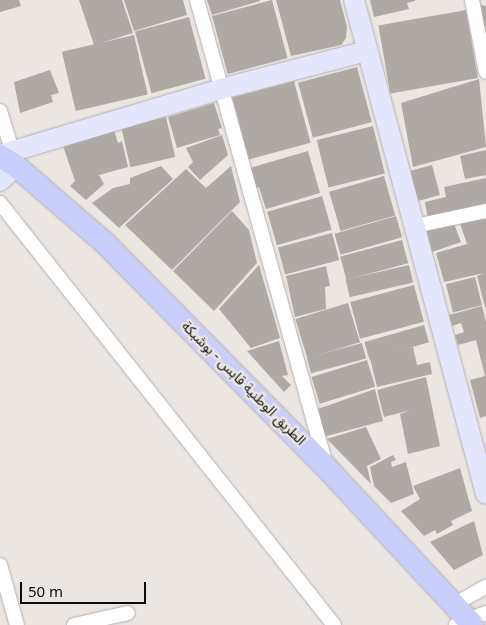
<!DOCTYPE html>
<html>
<head>
<meta charset="utf-8">
<style>
  body { margin:0 }
  #map { position:relative; width:486px; height:625px; overflow:hidden; background:#ece6e3; font-family:"Noto Sans","Noto Sans Arabic",sans-serif }
  div>[style] { position:absolute }
  .building>* { inset:0; background:#afa9a6; transform-origin:0 0 }
  .roads { filter:drop-shadow(0 0 1px #b5afad) drop-shadow(0 0 1px #b5afad) }
  .street>* { height:14px; margin:-7px; padding:0 7px; transform-origin:7px; border-radius:7px; background:#fff }
  .secondary>* { height:20px; margin:-10px; padding:0 10px; transform-origin:10px; border-radius:10px; background:#e3e6fc }
  .primary>* { height:22px; margin:-11px; padding:0 11px; transform-origin:11px; border-radius:11px; background:#c8cdf9 }
  span { translate:-50% -50%; white-space:nowrap; text-align:center; line-height:1.15; -webkit-text-stroke:5px #ece6e3; paint-order:stroke }
  .street-label { font-size:14px; color:#0f0d0c }
  .scale { position:absolute; left:20px; top:582px; width:126px; height:22px; box-sizing:border-box; border:2px solid #0f0d0c; border-top:0; padding-left:6px; font-size:15px; line-height:18px; white-space:nowrap; color:#0f0d0c; -webkit-text-stroke:4px #ece6e3; paint-order:stroke }
</style>
</head>
<body>
<div id="map">
  <div class="building">
    <i style="clip-path:polygon(0 0,19px 0,21px 6px,0 12px)"></i>
    <i style="clip-path:polygon(79px 0,122px 0,133px 33px,94px 45px)"></i>
    <i style="clip-path:polygon(124px 0,183px 0,187px 15px,134px 31px)"></i>
    <i style="clip-path:polygon(207px 0,260px 0,260px 1px,212px 15px)"></i>
    <i style="left:272px;top:0;width:60px;height:62px;rotate:75deg"></i>
    <i style="clip-path:polygon(276px 0,340px 0,347px 27px,346px 38px,341px 45px,291px 56px)"></i>
    <i style="clip-path:polygon(370px 0,415px 0,415px 1px,407px 3px,409px 9px,374px 17px)"></i>
    <i style="clip-path:polygon(481px 5px,486px 6px,486px 32px,483px 32px)"></i>
    <i style="left:466px;top:10px;width:69px;height:89px;rotate:80deg"></i>
    <i style="left:189px;top:17px;width:64px;height:56px;rotate:75deg"></i>
    <i style="left:134px;top:35px;width:61px;height:74px;rotate:77deg"></i>
    <i style="left:357px;top:67px;width:57px;height:61px;rotate:75deg"></i>
    <i style="clip-path:polygon(50px 70px,59px 93px,51px 95px,53px 102px,20px 113px,14px 82px)"></i>
    <i style="clip-path:polygon(479px 79px,486px 147px,413px 167px,401px 103px)"></i>
    <i style="left:294px;top:81px;width:64px;height:64px;rotate:75deg"></i>
    <i style="clip-path:polygon(214px 103px,222px 128px,218px 129px,220px 135px,177px 148px,168px 117px)"></i>
    <i style="left:166px;top:117px;width:41px;height:46px;rotate:77deg"></i>
    <i style="left:373px;top:126px;width:49px;height:58px;rotate:76deg"></i>
    <i style="clip-path:polygon(114px 130px,118px 143px,122px 141px,128px 167px,99px 175px,104px 184px,86px 200px,70px 186px,75px 181px,62px 143px)"></i>
    <i style="clip-path:polygon(222px 135px,228px 155px,200px 180px,188px 167px,193px 162px,186px 148px)"></i>
    <i style="clip-path:polygon(486px 150px,486px 175px,465px 179px,460px 156px)"></i>
    <i style="clip-path:polygon(308px 151px,320px 193px,266px 209px,259px 187px,251px 190px,250px 168px)"></i>
    <i style="left:432px;top:165px;width:31px;height:23px;rotate:75deg"></i>
    <i style="clip-path:polygon(161px 166px,173px 179px,119px 228px,92px 203px,113px 188px,130px 184px,130px 178px)"></i>
    <i style="clip-path:polygon(231px 166px,240px 202px,172px 270px,125px 225px,186px 169px,206px 188px)"></i>
    <i style="left:384px;top:176px;width:41px;height:57px;rotate:74deg"></i>
    <i style="clip-path:polygon(486px 178px,486px 206px,428px 219px,425px 202px,446px 197px,444px 187px)"></i>
    <i style="left:322px;top:196px;width:35px;height:57px;rotate:74deg"></i>
    <i style="clip-path:polygon(232px 211px,249px 230px,257px 263px,214px 311px,173px 271px)"></i>
    <i style="clip-path:polygon(486px 214px,486px 307px,485px 307px,477px 276px,484px 273px,444px 282px,436px 253px,467px 244px,459px 221px)"></i>
    <i style="left:396px;top:216px;width:22px;height:64px;rotate:74deg"></i>
    <i style="clip-path:polygon(453px 221px,461px 242px,432px 252px,426px 228px)"></i>
    <i style="left:332px;top:233px;width:28px;height:56px;rotate:75deg"></i>
    <i style="left:402px;top:240px;width:24px;height:64px;rotate:75deg"></i>
    <i style="clip-path:polygon(259px 265px,280px 338px,251px 348px,219px 309px)"></i>
    <i style="left:409px;top:265px;width:18px;height:65px;rotate:77deg"></i>
    <i style="clip-path:polygon(326px 266px,330px 286px,325px 287px,326px 309px,295px 317px,286px 276px)"></i>
    <i style="left:475px;top:277px;width:29px;height:30px;rotate:76deg"></i>
    <i style="left:414px;top:285px;width:38px;height:66px;rotate:75deg"></i>
    <i style="left:348px;top:303px;width:41px;height:55px;rotate:73deg"></i>
    <i style="clip-path:polygon(482px 306px,486px 322px,486px 416px,480px 418px,470px 380px,485px 376px,476px 340px,458px 345px,455px 335px,464px 332px,461px 323px,452px 326px,449px 315px)"></i>
    <i style="left:424px;top:325px;width:18px;height:62px;rotate:74deg"></i>
    <i style="clip-path:polygon(279px 341px,288px 375px,282px 376px,291px 385px,284px 392px,247px 351px)"></i>
    <i style="left:362px;top:343px;width:16px;height:57px;rotate:75deg"></i>
    <i style="clip-path:polygon(413px 347px,417px 365px,430px 362px,432px 374px,377px 387px,370px 358px)"></i>
    <i style="left:367px;top:360px;width:28px;height:58px;rotate:73deg"></i>
    <i style="clip-path:polygon(426px 377px,440px 446px,408px 454px,400px 414px,411px 410px,384px 417px,377px 390px)"></i>
    <i style="clip-path:polygon(375px 389px,383px 421px,323px 437px,315px 410px)"></i>
    <i style="clip-path:polygon(366px 427px,381px 459px,367px 466px,371px 484px,327px 439px)"></i>
    <i style="clip-path:polygon(393px 455px,396px 460px,391px 462px,392px 467px,406px 462px,414px 494px,391px 503px,374px 486px,370px 467px)"></i>
    <i style="clip-path:polygon(460px 468px,472px 511px,451px 521px,453px 525px,437px 534px,435px 530px,424px 536px,401px 511px,420px 499px,413px 486px)"></i>
    <i style="clip-path:polygon(474px 521px,483px 555px,454px 570px,430px 542px)"></i>
  </div>
  <div class="roads">
    <div class="street">
      <i style="left:197px;top:0;width:480px;rotate:74.5deg"></i>
      <i style="left:472px;top:0;width:73px;rotate:79deg"></i>
      <i style="left:0;top:111px;width:41px;rotate:72.9deg"></i>
      <i style="left:0;top:203px;width:538px;rotate:51.64deg"></i>
      <i style="left:415px;top:226px;width:73px;rotate:-11.9deg"></i>
      <i style="left:0;top:565px;width:62px;rotate:74.2deg"></i>
      <i style="left:453px;top:605px;width:38px;rotate:-29deg"></i>
      <i style="left:74px;top:625px;width:55px;rotate:-12.5deg"></i>
      <i style="left:456px;top:625px;width:32px;rotate:-22deg"></i>
    </div>
    <div class="secondary">
      <i style="left:354px;top:0;width:511px;rotate:75.04deg"></i>
      <i style="left:0;top:155px;width:231px;rotate:-16.6deg"></i>
      <i style="left:221px;top:89px;width:151px;rotate:-14.6deg"></i>
      <i style="left:0;top:181px;width:22px;rotate:-43deg"></i>
    </div>
    <div class="primary">
      <i style="left:0;top:156px;width:19px;rotate:32deg"></i>
      <i style="left:16px;top:166px;width:118px;rotate:40.9deg"></i>
      <i style="left:105px;top:243px;width:313px;rotate:45.4deg"></i>
      <i style="left:325px;top:466px;width:217px;rotate:47.1deg"></i>
    </div>
  </div>
  <div class="street-label">
    <span style="left:244px;top:383px;rotate:45deg">الطريق الوطنية قابس - بوشبكة</span>
  </div>
  <div class="scale">50 m</div>
</div>
</body>
</html>
